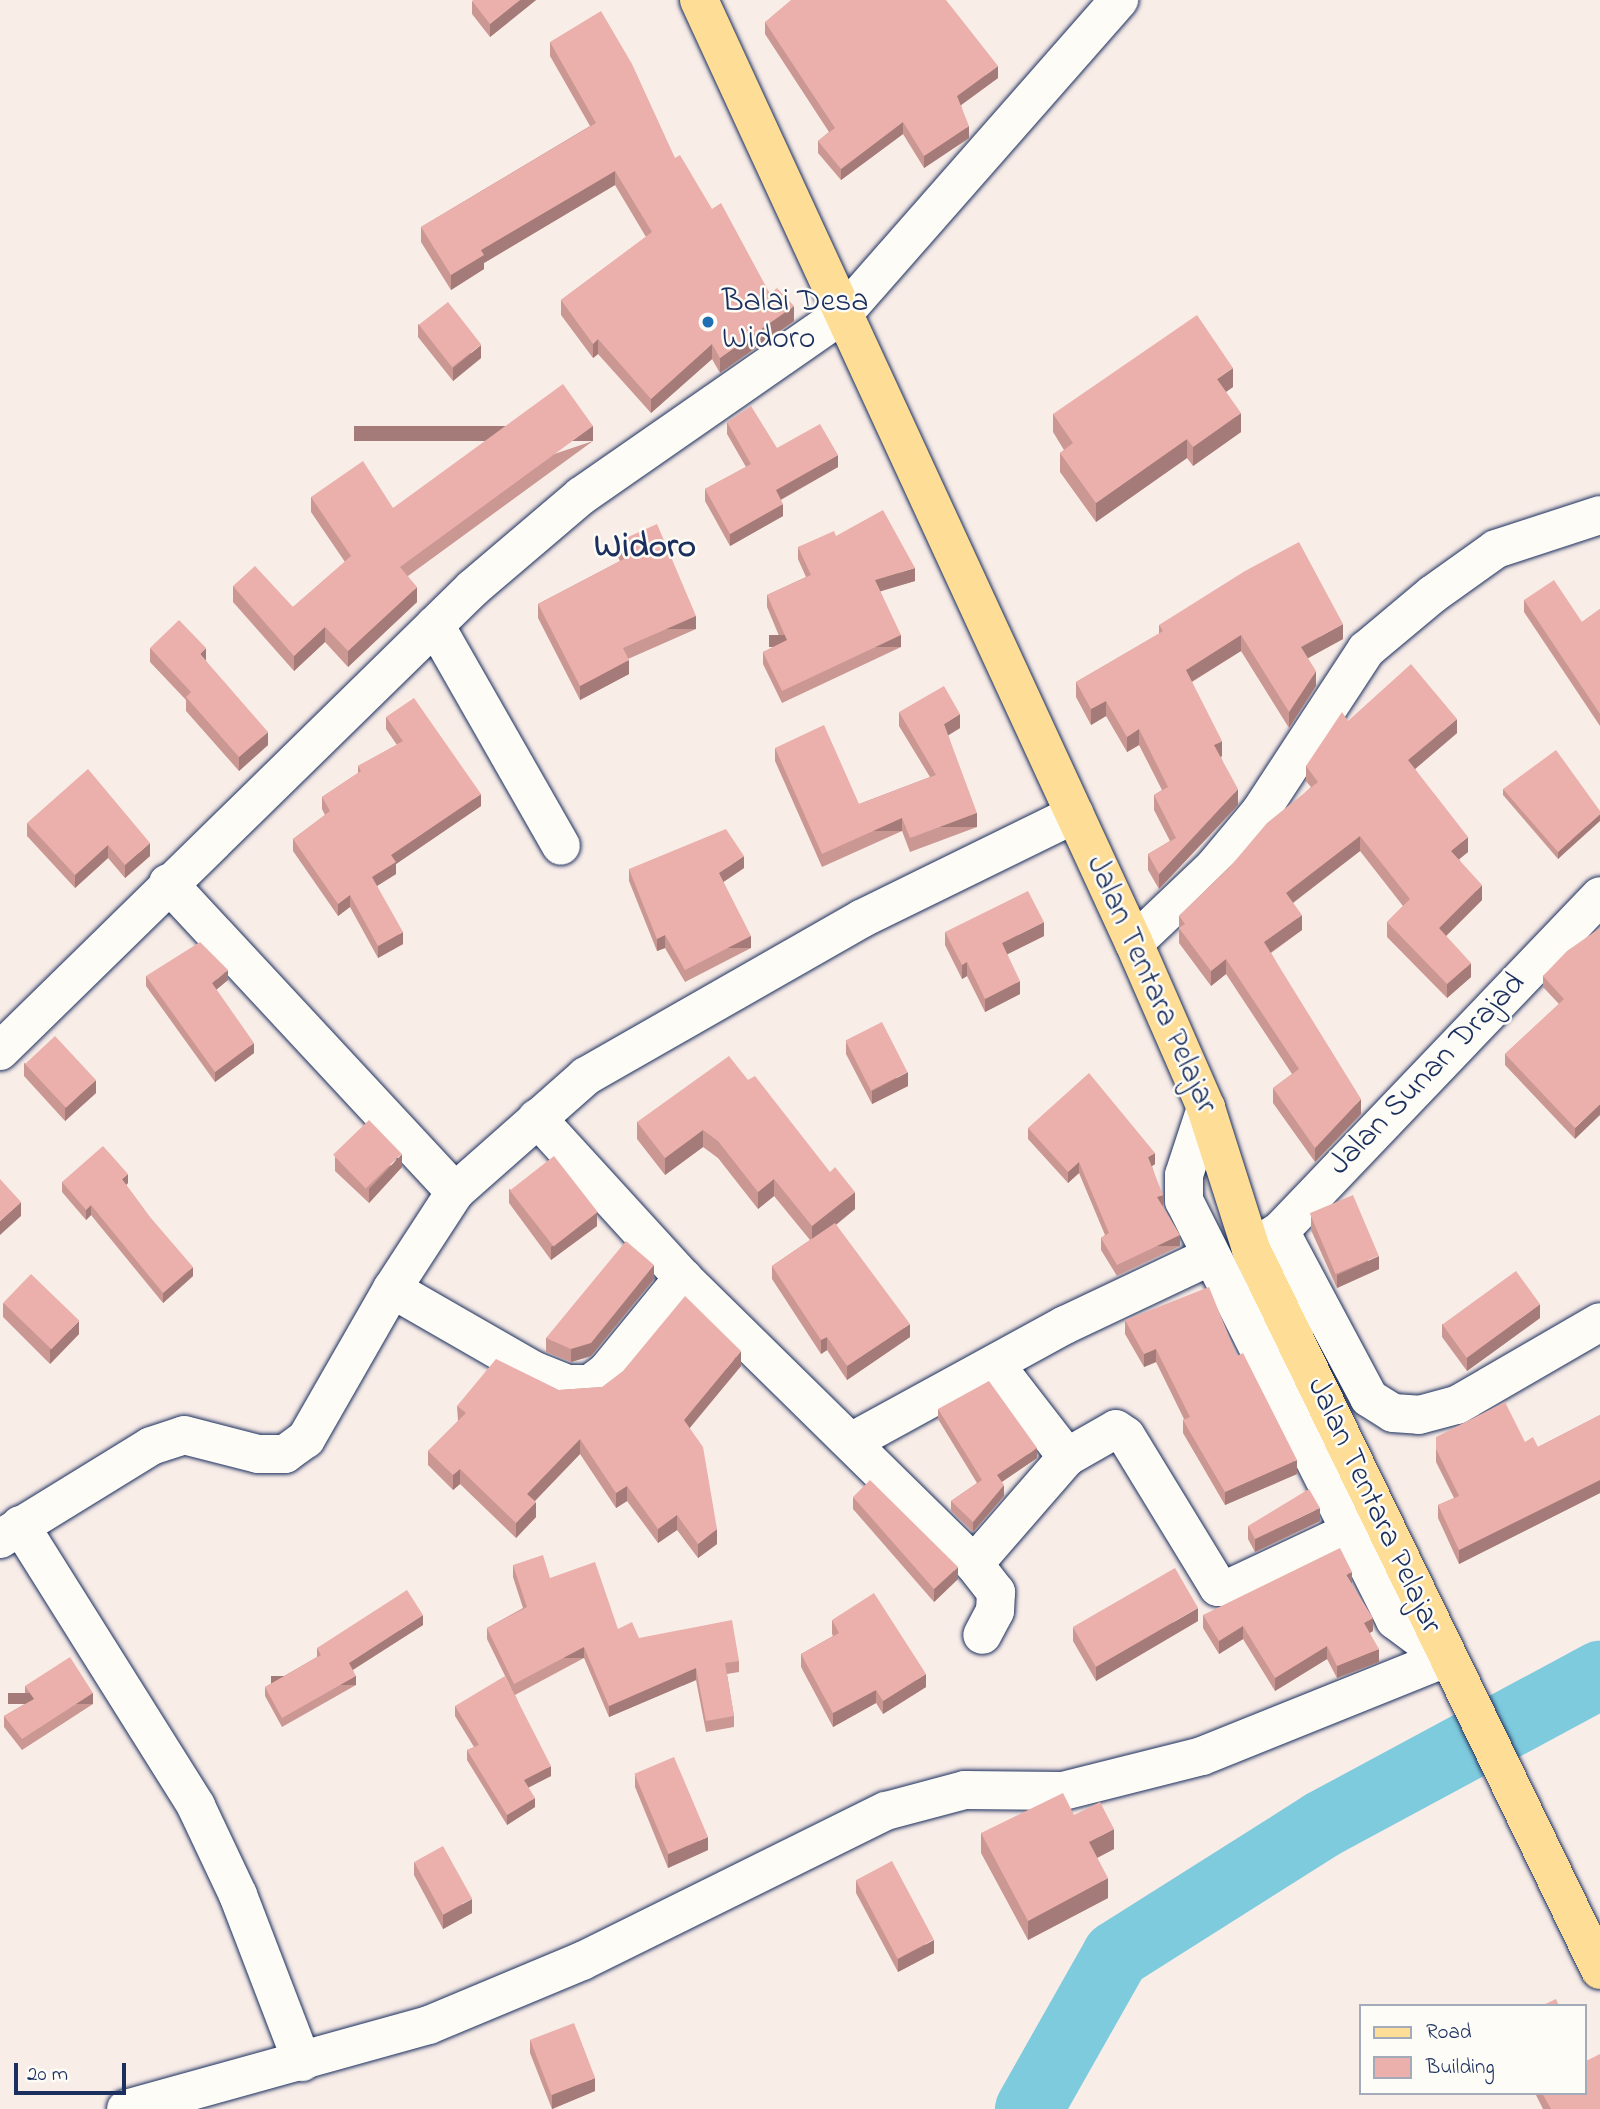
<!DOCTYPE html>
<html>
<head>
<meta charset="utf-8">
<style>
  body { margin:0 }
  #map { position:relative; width:1600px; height:2109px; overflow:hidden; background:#f9ede8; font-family:"Indie Flower",sans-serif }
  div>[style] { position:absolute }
  .river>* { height:68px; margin:-34px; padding:0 34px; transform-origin:34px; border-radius:34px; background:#7fcbde }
  .roads { filter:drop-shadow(0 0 2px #1b2f5e) drop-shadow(0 0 2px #1b2f5e) }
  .street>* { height:38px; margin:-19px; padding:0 19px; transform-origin:19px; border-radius:19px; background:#fdfcf7 }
  .primary>* { height:38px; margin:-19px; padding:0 19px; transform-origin:19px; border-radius:19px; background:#fedd96 }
  .wall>* { inset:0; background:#ca9793 }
  .shaded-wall>* { inset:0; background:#a47b78; transform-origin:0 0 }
  .building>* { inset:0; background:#ebb0ab; transform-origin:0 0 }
  .dots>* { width:19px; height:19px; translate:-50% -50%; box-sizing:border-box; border:4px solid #fdfcf7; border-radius:50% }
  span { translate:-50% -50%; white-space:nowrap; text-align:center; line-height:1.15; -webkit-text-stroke:5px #fdfcf7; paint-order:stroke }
  .poi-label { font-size:32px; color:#1b2f5e }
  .left { translate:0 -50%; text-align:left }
  .street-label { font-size:32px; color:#1b2f5e }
  .quarter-label { font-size:35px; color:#1b2f5e; font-weight:700 }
  .legend { position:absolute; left:1359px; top:2004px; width:228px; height:91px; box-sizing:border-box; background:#fdfcf7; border:2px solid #a3aaba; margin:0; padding:9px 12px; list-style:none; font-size:21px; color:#1b2f5e }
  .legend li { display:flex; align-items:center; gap:14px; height:35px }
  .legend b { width:35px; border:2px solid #a3aaba }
  .scale { position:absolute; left:14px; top:2063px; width:112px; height:32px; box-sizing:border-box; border:4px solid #1b2f5e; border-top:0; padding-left:9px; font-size:21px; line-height:24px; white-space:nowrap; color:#1b2f5e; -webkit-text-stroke:5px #fdfcf7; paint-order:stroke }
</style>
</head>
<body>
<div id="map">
  <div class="river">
    <i style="left:1029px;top:2109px;width:177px;rotate:-60.5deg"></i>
    <i style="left:1116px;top:1955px;width:245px;rotate:-32.3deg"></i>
    <i style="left:1323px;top:1824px;width:315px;rotate:-28.3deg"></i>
  </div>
  <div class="roads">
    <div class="street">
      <i style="left:435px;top:625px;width:254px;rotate:60.3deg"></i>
      <i style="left:168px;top:883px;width:422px;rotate:47.1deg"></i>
      <i style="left:1134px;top:943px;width:110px;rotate:-43.5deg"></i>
      <i style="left:1214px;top:867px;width:72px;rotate:-50.1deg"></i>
      <i style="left:1260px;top:812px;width:194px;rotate:-56.8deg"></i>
      <i style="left:1366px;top:650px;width:87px;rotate:-39.9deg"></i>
      <i style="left:1433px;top:594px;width:77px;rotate:-35.5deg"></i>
      <i style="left:1496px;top:549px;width:109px;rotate:-18.1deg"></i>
      <i style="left:0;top:1051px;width:662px;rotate:-44.39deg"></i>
      <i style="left:473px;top:588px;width:142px;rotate:-40.4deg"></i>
      <i style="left:581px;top:496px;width:320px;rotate:-34.8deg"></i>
      <i style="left:844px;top:313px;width:417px;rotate:-48.7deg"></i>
      <i style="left:537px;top:1118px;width:217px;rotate:47.6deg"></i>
      <i style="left:683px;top:1278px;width:408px;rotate:44.5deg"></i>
      <i style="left:974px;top:1564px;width:142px;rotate:-49deg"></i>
      <i style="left:1067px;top:1457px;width:56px;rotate:-29.7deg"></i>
      <i style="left:1116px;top:1429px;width:12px;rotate:35deg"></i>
      <i style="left:1126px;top:1436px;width:177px;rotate:58.6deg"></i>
      <i style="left:1218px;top:1587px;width:14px"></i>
      <i style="left:1232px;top:1587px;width:129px;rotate:-25.2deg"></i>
      <i style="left:1280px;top:1231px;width:189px;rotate:61.9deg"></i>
      <i style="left:1369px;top:1398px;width:28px;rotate:32deg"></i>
      <i style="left:1393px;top:1413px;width:26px;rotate:4deg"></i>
      <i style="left:1419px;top:1415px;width:39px;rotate:-15deg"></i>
      <i style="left:1457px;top:1405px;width:165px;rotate:-30.1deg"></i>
      <i style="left:1251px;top:1249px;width:34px;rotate:-32deg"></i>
      <i style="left:1280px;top:1231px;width:463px;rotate:-46.3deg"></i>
      <i style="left:392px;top:1289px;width:163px;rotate:29.9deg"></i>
      <i style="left:533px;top:1370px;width:37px;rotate:22deg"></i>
      <i style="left:567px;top:1384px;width:23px"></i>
      <i style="left:590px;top:1384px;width:20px;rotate:-37deg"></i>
      <i style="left:606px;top:1372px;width:122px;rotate:-50.7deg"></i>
      <i style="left:995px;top:1364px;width:118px;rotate:52.3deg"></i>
      <i style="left:851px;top:1442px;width:244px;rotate:-28.7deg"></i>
      <i style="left:1065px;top:1325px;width:159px;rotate:-25.3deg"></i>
      <i style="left:20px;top:1525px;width:332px;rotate:57.9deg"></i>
      <i style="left:196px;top:1806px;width:98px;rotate:64.7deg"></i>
      <i style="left:238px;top:1895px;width:179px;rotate:69deg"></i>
      <i style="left:0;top:1539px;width:177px;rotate:-31.6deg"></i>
      <i style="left:151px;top:1446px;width:35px;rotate:-18deg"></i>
      <i style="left:184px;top:1435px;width:76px;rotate:14.4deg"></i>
      <i style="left:258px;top:1454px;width:27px"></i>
      <i style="left:285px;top:1454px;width:26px;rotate:-36deg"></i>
      <i style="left:306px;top:1439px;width:173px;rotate:-60.2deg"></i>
      <i style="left:392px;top:1289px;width:116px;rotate:-57deg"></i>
      <i style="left:455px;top:1192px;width:175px;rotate:-41.5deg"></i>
      <i style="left:586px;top:1076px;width:317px;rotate:-29.7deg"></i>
      <i style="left:861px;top:919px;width:238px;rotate:-26.1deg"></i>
      <i style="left:974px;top:1564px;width:36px;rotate:52deg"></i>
      <i style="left:996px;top:1592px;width:19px;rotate:93deg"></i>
      <i style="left:995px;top:1611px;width:27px;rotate:118deg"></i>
      <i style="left:126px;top:2109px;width:314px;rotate:-15.5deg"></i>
      <i style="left:429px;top:2025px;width:166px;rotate:-22.7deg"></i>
      <i style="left:582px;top:1961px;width:339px;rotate:-26.3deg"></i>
      <i style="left:886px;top:1811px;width:82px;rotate:-14.9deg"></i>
      <i style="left:965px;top:1790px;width:98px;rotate:0.6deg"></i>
      <i style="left:1063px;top:1791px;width:143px;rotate:-14.1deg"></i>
      <i style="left:1202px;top:1756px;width:263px;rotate:-21.9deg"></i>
      <i style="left:1446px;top:1658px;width:64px;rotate:-143.3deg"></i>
      <i style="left:1395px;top:1620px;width:469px;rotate:-116.7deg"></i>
      <i style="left:1184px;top:1201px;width:26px;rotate:-90deg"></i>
      <i style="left:1184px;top:1175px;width:71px;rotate:-71.8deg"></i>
    </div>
    <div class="primary">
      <i style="left:699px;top:0;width:1038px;rotate:65.24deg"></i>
      <i style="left:1134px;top:943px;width:180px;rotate:66.4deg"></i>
      <i style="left:1206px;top:1108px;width:148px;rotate:72.3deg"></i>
      <i style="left:1251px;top:1249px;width:801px;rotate:64.17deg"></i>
    </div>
  </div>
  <div class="wall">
    <i style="clip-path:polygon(536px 0,490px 37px,472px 14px,472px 1px)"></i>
    <i style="clip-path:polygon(765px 22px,998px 78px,961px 105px,969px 138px,924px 168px,903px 134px,841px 180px,818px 153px,818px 141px,829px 132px,765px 34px)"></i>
    <i style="clip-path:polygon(550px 42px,675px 158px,770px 294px,794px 321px,720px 373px,712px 359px,651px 413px,598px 354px,593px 358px,561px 315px,561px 300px,646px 237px,615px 185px,484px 263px,484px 269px,451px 290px,421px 242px,421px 227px,590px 126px,550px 56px)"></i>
    <i style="clip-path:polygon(418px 324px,481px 358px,453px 381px,418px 337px)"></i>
    <i style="clip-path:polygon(1233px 387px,1226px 392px,1241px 432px,1193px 466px,1187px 458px,1096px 522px,1060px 472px,1060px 453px,1064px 450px,1053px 432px,1053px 414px)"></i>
    <i style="clip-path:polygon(727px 422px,777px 448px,838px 467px,781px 500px,783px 516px,730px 546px,705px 501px,705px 489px,746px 467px,727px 434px)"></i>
    <i style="clip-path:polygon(593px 441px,408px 576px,417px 602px,348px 667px,325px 642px,294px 671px,233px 602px,233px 586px,293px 607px,345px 562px,311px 512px,311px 497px,393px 508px)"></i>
    <i style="clip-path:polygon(836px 536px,915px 581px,880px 591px,901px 647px,782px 703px,763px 664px,763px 652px,782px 643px,767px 607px,767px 595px,806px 577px,798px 559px,798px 547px)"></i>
    <i style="clip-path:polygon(617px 542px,696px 629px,628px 659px,629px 674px,580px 700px,538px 618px,538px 604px,620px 561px,617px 555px)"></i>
    <i style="clip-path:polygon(1524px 600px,1582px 622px,1600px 609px,1600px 726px,1524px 612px)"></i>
    <i style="clip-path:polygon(1159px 625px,1343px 639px,1308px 658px,1316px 686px,1289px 728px,1241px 651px,1192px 682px,1222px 756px,1221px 757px,1238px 805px,1159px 889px,1148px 870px,1148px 854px,1170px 841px,1154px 810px,1154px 795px,1162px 790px,1139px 745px,1127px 752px,1106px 716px,1091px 725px,1076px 697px,1076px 682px,1159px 634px)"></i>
    <i style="clip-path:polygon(150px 648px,206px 661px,268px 745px,239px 771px,186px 711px,186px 700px,150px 662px)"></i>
    <i style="clip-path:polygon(899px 712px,960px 728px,948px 735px,977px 827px,910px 852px,902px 831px,822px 867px,775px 761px,775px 748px,859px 804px,930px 777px,899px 726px)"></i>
    <i style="clip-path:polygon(386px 717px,481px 806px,396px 864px,396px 874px,377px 886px,403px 944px,378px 958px,350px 907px,338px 916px,293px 851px,293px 839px,325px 815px,322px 809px,322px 797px,358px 773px,358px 766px,397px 745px,386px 729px)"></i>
    <i style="clip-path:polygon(1348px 721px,1457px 733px,1415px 769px,1468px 852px,1459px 859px,1482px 900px,1446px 936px,1471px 977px,1447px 998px,1387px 937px,1387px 922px,1403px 906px,1360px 851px,1293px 903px,1302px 930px,1271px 953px,1361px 1114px,1315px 1162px,1273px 1103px,1273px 1088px,1292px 1074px,1226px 974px,1211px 986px,1179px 943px,1179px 916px,1311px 787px,1306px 781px,1306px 766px)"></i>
    <i style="clip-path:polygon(1503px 789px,1600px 811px,1558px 859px,1503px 795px)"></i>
    <i style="clip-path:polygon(27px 823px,150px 856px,125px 878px,108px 858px,75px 888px,27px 836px)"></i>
    <i style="clip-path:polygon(744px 868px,723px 882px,751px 948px,685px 982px,665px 948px,657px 951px,629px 881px,629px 869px)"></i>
    <i style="clip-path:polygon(1600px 928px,1575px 1139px,1505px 1065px,1505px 1054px,1559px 1004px,1543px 987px,1543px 976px)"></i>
    <i style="clip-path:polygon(945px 932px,1044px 936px,1007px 954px,1020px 994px,985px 1012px,967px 976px,962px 979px,945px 945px)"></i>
    <i style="clip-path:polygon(146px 976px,228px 980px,216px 990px,254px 1053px,215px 1082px,146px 986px)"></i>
    <i style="clip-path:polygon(846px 1041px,908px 1086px,872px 1104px,846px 1054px)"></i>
    <i style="clip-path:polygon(24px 1063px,96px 1093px,65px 1121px,24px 1076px)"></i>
    <i style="clip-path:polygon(748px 1080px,855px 1209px,836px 1225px,910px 1337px,847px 1380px,827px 1350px,821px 1354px,772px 1279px,772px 1266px,810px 1240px,774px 1196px,758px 1209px,718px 1158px,703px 1147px,665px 1175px,637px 1139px,637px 1122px)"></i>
    <i style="clip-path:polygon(1028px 1128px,1155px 1164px,1152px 1166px,1163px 1206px,1180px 1246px,1117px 1276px,1101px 1250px,1101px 1238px,1105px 1235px,1079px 1173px,1068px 1183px,1028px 1139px)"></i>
    <i style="clip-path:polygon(335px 1157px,402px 1167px,369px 1203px,335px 1171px)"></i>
    <i style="clip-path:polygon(62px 1182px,128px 1183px,126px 1185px,193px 1276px,163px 1303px,91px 1215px,86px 1220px,62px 1192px)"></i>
    <i style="clip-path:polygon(509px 1189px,597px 1226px,551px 1260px,509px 1203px)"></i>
    <i style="clip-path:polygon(1311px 1216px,1379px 1269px,1337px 1288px,1311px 1230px)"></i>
    <i style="clip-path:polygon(654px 1279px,591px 1356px,571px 1362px,546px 1352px,546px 1338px)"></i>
    <i style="clip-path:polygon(3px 1303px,79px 1334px,50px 1364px,3px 1317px)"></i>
    <i style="clip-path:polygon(1540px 1318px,1467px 1371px,1442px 1337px,1442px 1324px)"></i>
    <i style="clip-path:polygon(1125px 1320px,1237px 1356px,1297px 1474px,1225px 1505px,1183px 1433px,1183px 1420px,1184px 1419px,1156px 1362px,1144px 1367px,1125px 1334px)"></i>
    <i style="clip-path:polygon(741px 1366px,689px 1428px,717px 1544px,698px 1558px,677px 1530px,658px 1543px,627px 1501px,616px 1508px,580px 1454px,535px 1501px,536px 1517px,516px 1538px,460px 1484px,453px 1490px,428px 1465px,428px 1451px,458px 1421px,457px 1406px,559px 1390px,602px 1387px)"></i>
    <i style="clip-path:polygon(938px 1409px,1037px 1458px,1002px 1482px,1004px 1496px,973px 1532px,951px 1511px,951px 1501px,977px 1483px,938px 1419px)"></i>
    <i style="clip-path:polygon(1600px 1415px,1600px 1493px,1459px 1564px,1438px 1518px,1438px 1505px,1454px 1498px,1436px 1462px,1436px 1437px,1525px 1442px,1538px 1447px)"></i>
    <i style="clip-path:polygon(853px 1497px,958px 1579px,934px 1602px,853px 1509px)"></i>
    <i style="clip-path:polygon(1320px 1521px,1255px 1552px,1248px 1539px,1248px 1526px)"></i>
    <i style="clip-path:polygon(513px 1565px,550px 1578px,618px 1629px,639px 1638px,739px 1661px,739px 1672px,727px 1674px,734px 1716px,734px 1727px,706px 1732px,696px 1680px,609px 1717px,584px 1658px,515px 1695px,551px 1776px,528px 1787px,535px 1807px,507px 1825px,467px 1760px,467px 1750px,474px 1747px,455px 1716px,455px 1706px,511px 1688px,487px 1639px,487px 1628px,523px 1608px,513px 1577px)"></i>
    <i style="clip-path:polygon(1352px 1584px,1373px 1631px,1370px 1633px,1379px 1662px,1337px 1678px,1327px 1659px,1275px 1691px,1243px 1639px,1219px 1654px,1203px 1628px,1203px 1615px)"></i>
    <i style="clip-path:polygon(832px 1620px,926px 1687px,883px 1714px,876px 1703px,833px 1727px,801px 1667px,801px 1654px,833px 1636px,832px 1634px)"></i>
    <i style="clip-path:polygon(1198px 1621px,1096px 1681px,1073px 1641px,1073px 1628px)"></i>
    <i style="clip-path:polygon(423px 1625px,353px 1670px,356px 1685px,282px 1727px,265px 1696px,265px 1687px,317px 1657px,317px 1648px)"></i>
    <i style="clip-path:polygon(25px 1686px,93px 1704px,22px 1750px,4px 1727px,4px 1716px,28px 1702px,25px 1698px)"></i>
    <i style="clip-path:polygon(635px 1774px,708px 1850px,668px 1868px,635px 1787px)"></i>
    <i style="clip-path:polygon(1074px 1815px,1114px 1849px,1097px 1858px,1108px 1898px,1028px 1940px,981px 1853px,981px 1833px)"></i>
    <i style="clip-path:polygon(414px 1862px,472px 1913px,443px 1929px,414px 1875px)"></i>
    <i style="clip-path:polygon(856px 1880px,934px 1953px,898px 1972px,856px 1893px)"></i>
    <i style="clip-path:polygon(530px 2040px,595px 2091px,552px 2109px,530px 2053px)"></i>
    <i style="clip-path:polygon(1535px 2093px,1584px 2093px,1600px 2109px,1543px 2109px)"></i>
  </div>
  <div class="shaded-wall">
    <i style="clip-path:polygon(520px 0,536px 0,490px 37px,490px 24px)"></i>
    <i style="clip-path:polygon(998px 66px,998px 78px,957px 108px,957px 96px)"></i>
    <i style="clip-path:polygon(903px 122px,903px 134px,841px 180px,841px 169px)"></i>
    <i style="clip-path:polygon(969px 126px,969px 138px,924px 168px,924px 156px)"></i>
    <i style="clip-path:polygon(615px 171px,615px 185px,484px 263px,484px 269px,451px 290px,451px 275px,481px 250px)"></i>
    <i style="clip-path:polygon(794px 306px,794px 321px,720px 373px,720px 358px)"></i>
    <i style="clip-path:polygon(598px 339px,598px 354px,593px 358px,593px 344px)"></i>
    <i style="clip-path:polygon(712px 344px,712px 359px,651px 413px,651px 399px)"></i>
    <i style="clip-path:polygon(481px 345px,481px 358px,453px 381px,453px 368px)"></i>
    <i style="clip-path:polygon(1233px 368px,1233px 387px,1217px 398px,1217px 379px)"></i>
    <i style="clip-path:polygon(1241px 413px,1241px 432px,1193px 466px,1193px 447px)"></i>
    <i style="left:593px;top:426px;width:15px;height:239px;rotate:90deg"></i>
    <i style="clip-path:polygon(1187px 439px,1187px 458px,1096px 522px,1096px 503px)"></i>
    <i style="clip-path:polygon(838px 455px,838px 467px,776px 502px,776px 490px)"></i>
    <i style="clip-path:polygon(783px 504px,783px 516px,730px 546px,730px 534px)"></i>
    <i style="clip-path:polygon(915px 568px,915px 581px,875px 593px,875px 580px)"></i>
    <i style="clip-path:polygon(417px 587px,417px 602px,348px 667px,348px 651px)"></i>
    <i style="left:696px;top:616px;width:13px;height:80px;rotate:90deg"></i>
    <i style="clip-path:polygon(1343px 624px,1343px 639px,1301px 662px,1301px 647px)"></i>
    <i style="clip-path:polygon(325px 627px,325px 642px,294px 671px,294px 656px)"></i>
    <i style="left:901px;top:635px;width:12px;height:132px;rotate:90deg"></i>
    <i style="clip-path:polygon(1241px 635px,1241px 651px,1186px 685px,1186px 670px)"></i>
    <i style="clip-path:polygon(206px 648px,206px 661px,200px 654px)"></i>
    <i style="clip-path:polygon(629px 660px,629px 674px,580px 700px,580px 686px)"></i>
    <i style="clip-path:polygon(1316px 671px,1316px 686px,1289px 728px,1289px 712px)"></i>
    <i style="clip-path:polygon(1106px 701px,1106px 716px,1091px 725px,1091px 709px)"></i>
    <i style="clip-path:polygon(960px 714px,960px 728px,944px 738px,944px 724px)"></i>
    <i style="clip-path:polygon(1457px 719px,1457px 733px,1408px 775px,1408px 760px)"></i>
    <i style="clip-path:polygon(1139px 729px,1139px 745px,1127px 752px,1127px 737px)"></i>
    <i style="clip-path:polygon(268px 732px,268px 745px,239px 771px,239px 757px)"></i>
    <i style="clip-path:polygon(1222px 741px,1222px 756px,1214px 760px,1214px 745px)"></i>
    <i style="clip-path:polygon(1238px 789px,1238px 805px,1159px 889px,1159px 874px)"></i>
    <i style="clip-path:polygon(481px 794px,481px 806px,396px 864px,396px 874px,372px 889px,372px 877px,391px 855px)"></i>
    <i style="left:977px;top:813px;width:14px;height:72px;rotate:90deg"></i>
    <i style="clip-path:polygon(1600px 814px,1600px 821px,1558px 859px,1558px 852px)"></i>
    <i style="left:902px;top:818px;width:13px;height:88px;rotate:90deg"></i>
    <i style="clip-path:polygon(1360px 836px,1360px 851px,1286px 908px,1286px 893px)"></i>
    <i style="clip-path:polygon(1468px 837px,1468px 852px,1451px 866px,1451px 851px)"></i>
    <i style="clip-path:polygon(150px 843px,150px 856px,125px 878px,125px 865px)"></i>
    <i style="clip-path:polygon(108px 845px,108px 858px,75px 888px,75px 875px)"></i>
    <i style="clip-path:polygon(744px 856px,744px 868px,719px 885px,719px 873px)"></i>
    <i style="clip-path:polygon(1482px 885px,1482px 900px,1439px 943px,1439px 928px)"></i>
    <i style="clip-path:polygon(350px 895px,350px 907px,338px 916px,338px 904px)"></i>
    <i style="clip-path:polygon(1302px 915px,1302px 930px,1264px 957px,1264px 942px)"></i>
    <i style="clip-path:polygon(1044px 922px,1044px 936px,1002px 957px,1002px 943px)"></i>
    <i style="clip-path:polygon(403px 932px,403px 944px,378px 958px,378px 946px)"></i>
    <i style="clip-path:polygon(665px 935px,665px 948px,657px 951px,657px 939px)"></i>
    <i style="left:751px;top:936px;width:12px;height:74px;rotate:90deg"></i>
    <i style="clip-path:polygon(1226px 959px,1226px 974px,1211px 986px,1211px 971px)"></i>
    <i style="clip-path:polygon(967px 962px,967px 976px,962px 979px,962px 965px)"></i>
    <i style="clip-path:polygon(1471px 963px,1471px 977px,1447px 998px,1447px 984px)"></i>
    <i style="clip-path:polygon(228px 970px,228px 980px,212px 993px,212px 983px)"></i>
    <i style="clip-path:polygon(1020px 981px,1020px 994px,985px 1012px,985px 999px)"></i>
    <i style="clip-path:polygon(254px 1043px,254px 1053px,215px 1082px,215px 1072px)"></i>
    <i style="clip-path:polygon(908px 1072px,908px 1086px,872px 1104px,872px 1091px)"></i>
    <i style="clip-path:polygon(96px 1080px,96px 1093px,65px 1121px,65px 1108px)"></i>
    <i style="clip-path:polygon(1361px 1099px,1361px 1114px,1315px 1162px,1315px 1148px)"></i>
    <i style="clip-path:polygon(1600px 1104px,1600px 1115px,1575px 1139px,1575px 1128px)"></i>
    <i style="clip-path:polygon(703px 1130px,703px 1147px,665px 1175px,665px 1158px)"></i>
    <i style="clip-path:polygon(1155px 1153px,1155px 1164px,1148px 1169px,1148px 1157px)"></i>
    <i style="clip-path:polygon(402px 1154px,402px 1167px,369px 1203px,369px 1189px)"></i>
    <i style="clip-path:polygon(1079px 1162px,1079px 1173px,1068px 1183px,1068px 1172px)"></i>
    <i style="clip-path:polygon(128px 1174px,128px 1183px,122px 1189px,122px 1179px)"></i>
    <i style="clip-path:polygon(774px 1179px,774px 1196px,758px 1209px,758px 1192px)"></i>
    <i style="clip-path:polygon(855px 1192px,855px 1209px,812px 1244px,812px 1226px)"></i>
    <i style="clip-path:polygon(1163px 1195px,1163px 1206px,1157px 1209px,1157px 1197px)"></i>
    <i style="clip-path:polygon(21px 1202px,21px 1216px,0 1235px,0 1221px)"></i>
    <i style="clip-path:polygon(91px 1205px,91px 1215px,86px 1220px,86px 1210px)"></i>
    <i style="clip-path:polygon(597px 1212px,597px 1226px,551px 1260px,551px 1247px)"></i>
    <i style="left:1180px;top:1235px;width:11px;height:70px;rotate:90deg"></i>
    <i style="clip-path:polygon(1379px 1256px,1379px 1269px,1337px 1288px,1337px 1275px)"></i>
    <i style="clip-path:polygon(654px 1265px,654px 1279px,591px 1356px,571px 1362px,571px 1349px)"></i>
    <i style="clip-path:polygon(193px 1267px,193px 1276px,163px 1303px,163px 1293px)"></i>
    <i style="clip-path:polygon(1540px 1304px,1540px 1318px,1467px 1371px,1467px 1358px)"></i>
    <i style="clip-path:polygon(79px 1321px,79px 1334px,50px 1364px,50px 1350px)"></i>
    <i style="clip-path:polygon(910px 1324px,910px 1337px,847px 1380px,847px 1366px)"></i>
    <i style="clip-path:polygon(827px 1337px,827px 1350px,821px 1354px,821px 1340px)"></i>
    <i style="clip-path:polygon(1156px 1349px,1156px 1362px,1144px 1367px,1144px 1354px)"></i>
    <i style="clip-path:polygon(741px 1351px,741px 1366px,684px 1435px,684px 1420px)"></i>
    <i style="clip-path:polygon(580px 1439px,580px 1454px,527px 1509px,527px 1494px)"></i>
    <i style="clip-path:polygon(1037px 1448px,1037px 1458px,997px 1485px,997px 1475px)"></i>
    <i style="clip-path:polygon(1297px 1460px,1297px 1474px,1225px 1505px,1225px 1492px)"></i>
    <i style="clip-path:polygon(460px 1469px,460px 1484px,453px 1490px,453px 1475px)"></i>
    <i style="clip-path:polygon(1600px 1480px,1600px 1493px,1459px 1564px,1459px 1550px)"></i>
    <i style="clip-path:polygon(1004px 1485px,1004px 1496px,973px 1532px,973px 1522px)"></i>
    <i style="clip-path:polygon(627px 1486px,627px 1501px,616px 1508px,616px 1493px)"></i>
    <i style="clip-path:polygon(536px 1502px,536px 1517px,516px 1538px,516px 1523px)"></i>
    <i style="clip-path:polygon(1320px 1508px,1320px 1521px,1255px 1552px,1255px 1539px)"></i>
    <i style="clip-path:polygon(677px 1515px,677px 1530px,658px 1543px,658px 1529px)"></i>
    <i style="clip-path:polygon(717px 1529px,717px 1544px,698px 1558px,698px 1544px)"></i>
    <i style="clip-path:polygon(958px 1567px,958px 1579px,934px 1602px,934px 1589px)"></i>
    <i style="clip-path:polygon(1352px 1572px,1352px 1584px,1346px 1575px)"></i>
    <i style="clip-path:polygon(1198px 1608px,1198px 1621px,1096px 1681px,1096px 1667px)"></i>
    <i style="clip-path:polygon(423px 1615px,423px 1625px,349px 1672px,349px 1663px)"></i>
    <i style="clip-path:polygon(1373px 1618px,1373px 1631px,1364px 1636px,1364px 1623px)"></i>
    <i style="clip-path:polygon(1243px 1626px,1243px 1639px,1219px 1654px,1219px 1641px)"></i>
    <i style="clip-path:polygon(1327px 1646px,1327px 1659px,1275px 1691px,1275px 1678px)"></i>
    <i style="left:584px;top:1647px;width:11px;height:79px;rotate:90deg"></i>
    <i style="clip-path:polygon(1379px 1649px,1379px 1662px,1337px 1678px,1337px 1666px)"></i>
    <i style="clip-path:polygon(696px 1668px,696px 1680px,609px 1717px,609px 1706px)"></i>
    <i style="clip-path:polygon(926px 1674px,926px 1687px,883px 1714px,883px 1701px)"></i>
    <i style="left:356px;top:1676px;width:9px;height:85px;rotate:90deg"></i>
    <i style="clip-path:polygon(876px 1690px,876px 1703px,833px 1727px,833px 1713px)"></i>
    <i style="left:93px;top:1693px;width:11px;height:85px;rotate:90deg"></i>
    <i style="clip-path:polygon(551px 1766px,551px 1776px,524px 1790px,524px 1780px)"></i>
    <i style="clip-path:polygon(535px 1798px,535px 1807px,507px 1825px,507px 1815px)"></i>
    <i style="clip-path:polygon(1114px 1829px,1114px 1849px,1089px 1862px,1089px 1842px)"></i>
    <i style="clip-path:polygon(708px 1837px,708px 1850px,668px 1868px,668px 1854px)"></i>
    <i style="clip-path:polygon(1108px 1878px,1108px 1898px,1028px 1940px,1028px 1921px)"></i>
    <i style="clip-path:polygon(472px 1899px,472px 1913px,443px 1929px,443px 1915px)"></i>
    <i style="clip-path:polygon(934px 1940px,934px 1953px,898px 1972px,898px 1959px)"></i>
    <i style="clip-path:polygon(595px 2078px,595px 2091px,552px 2109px,552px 2095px)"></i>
  </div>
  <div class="building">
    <i style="clip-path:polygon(473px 0,520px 0,490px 24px,472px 1px)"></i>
    <i style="clip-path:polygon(791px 0,946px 0,998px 66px,957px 96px,969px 126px,924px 156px,903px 122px,841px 169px,818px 141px,835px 128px,765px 22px)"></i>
    <i style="clip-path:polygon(601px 11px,632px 64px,675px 158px,680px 155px,712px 209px,721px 203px,770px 294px,777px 288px,794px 306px,720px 358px,712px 344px,651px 399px,598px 339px,593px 344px,561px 300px,652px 232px,615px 171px,481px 250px,484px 255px,451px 275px,421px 227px,596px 123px,550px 42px)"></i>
    <i style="left:448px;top:302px;width:54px;height:37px;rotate:52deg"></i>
    <i style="clip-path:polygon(1197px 315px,1233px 368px,1217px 379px,1241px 413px,1193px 447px,1187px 439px,1096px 503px,1060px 453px,1073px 443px,1053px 414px)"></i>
    <i style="clip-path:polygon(563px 384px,593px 426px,400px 567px,417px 587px,348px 651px,325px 627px,294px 656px,233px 586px,255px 566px,293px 607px,351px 556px,311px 497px,363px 461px,393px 508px)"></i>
    <i style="clip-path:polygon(751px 406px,777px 448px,820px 424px,838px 455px,776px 490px,783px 504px,730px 534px,705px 489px,751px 464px,727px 422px)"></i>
    <i style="clip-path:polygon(883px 510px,915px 568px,875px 580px,901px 635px,782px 691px,763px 652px,787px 640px,767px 595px,811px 575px,798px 547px,834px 531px,836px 536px)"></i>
    <i style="clip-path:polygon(657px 524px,696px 616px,623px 648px,629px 660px,580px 686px,538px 604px,624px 559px,617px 542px)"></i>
    <i style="clip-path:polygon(1299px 542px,1343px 624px,1301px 647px,1316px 671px,1289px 712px,1241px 635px,1186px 670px,1222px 741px,1214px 745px,1238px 789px,1159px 874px,1148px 854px,1176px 838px,1154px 795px,1168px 787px,1139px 729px,1127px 737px,1106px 701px,1091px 709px,1076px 682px,1163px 631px,1159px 625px,1245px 571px)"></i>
    <i style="clip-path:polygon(1554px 580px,1582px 622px,1600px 609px,1600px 714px,1524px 600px)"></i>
    <i style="clip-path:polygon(179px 620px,206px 648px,200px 654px,268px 732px,239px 757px,186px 697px,191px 692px,150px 648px)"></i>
    <i style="clip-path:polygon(1411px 664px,1457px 719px,1408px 760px,1468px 837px,1451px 851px,1482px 885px,1439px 928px,1471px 963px,1447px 984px,1387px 922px,1410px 899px,1360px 836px,1286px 893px,1302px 915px,1264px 942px,1361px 1099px,1315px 1148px,1273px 1088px,1299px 1069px,1226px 959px,1211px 971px,1179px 928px,1185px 924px,1179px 916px,1229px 868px,1267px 823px,1318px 782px,1306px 766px,1342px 712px,1348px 721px)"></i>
    <i style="clip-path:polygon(944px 686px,960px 714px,944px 724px,977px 813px,910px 838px,902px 818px,822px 854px,775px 748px,824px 725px,859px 804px,936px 775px,899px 712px)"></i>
    <i style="clip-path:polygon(414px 698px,481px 794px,391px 855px,396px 862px,372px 877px,403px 932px,378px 946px,350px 895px,338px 904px,293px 839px,330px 811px,322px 797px,361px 771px,358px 766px,403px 741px,386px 717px)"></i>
    <i style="clip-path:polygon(1556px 750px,1600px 811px,1600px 814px,1558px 852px,1503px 789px)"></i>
    <i style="clip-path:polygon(88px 769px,150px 843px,125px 865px,108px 845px,75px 875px,27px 823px)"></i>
    <i style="clip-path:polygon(726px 829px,744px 856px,719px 873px,751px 936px,685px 970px,665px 935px,657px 939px,629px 869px)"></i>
    <i style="clip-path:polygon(1028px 891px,1044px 922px,1002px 943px,1020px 981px,985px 999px,967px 962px,962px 965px,945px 932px)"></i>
    <i style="clip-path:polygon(1600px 928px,1600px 1104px,1575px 1128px,1505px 1054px,1564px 999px,1543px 976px,1567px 951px)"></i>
    <i style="clip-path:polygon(200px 942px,228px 970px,212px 983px,254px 1043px,215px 1072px,146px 976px)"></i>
    <i style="left:882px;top:1022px;width:56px;height:41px;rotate:63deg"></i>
    <i style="left:55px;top:1036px;width:60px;height:41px;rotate:47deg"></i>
    <i style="clip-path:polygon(729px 1056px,748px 1080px,755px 1076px,830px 1172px,835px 1167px,855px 1192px,812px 1226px,774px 1179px,758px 1192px,718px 1141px,703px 1130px,665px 1158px,637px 1122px)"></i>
    <i style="clip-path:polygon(1089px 1073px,1155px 1153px,1148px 1157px,1163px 1195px,1157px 1197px,1180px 1235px,1117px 1265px,1101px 1238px,1109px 1233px,1079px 1162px,1068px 1172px,1028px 1128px)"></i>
    <i style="left:369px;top:1120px;width:47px;height:50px;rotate:46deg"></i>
    <i style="clip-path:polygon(103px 1146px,128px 1174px,122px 1179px,150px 1217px,193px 1267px,163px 1293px,91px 1205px,86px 1210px,62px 1182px)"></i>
    <i style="left:554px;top:1156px;width:71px;height:56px;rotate:52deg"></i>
    <i style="clip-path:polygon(0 1179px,21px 1202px,0 1221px)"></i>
    <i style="left:1353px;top:1195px;width:66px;height:47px;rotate:67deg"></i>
    <i style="clip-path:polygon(835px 1223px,910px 1324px,847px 1366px,827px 1337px,821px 1340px,772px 1266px)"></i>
    <i style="clip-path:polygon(626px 1241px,654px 1265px,591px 1343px,571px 1349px,546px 1338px)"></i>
    <i style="left:1516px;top:1271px;width:41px;height:91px;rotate:54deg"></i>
    <i style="left:31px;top:1274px;width:67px;height:40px;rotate:44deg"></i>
    <i style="clip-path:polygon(1209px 1287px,1237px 1356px,1243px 1353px,1297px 1460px,1225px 1492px,1183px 1420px,1190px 1417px,1156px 1349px,1144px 1354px,1125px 1320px)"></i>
    <i style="clip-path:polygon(685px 1296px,741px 1351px,684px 1420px,703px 1447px,717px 1529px,698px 1544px,677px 1515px,658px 1529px,627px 1486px,616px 1493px,580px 1439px,527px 1494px,536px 1502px,516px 1523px,460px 1469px,453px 1475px,428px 1451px,466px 1413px,457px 1406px,496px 1359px,559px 1390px,602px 1387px,623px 1371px)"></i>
    <i style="clip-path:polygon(989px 1381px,1037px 1448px,997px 1475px,1004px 1485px,973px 1522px,951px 1501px,982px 1480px,938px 1409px)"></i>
    <i style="clip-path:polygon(1505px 1402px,1525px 1442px,1533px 1437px,1538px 1447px,1600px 1415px,1600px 1480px,1459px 1550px,1438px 1505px,1459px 1496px,1436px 1449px,1436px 1437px)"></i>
    <i style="clip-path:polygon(870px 1480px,958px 1567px,934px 1589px,853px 1497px)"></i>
    <i style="clip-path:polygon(1309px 1489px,1320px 1508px,1255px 1539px,1248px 1526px)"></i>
    <i style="clip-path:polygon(1340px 1548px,1352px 1572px,1346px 1575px,1373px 1618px,1364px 1623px,1379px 1649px,1337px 1666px,1327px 1646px,1275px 1678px,1243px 1626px,1219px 1641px,1203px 1615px)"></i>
    <i style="clip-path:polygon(543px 1555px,550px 1578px,595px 1562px,618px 1629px,632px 1622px,639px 1638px,732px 1620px,739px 1661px,725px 1663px,734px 1716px,706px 1721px,696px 1668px,609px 1706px,584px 1647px,514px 1684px,487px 1628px,527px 1607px,513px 1565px)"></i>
    <i style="left:1175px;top:1568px;width:46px;height:118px;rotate:60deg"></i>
    <i style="clip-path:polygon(407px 1590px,423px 1615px,349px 1663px,356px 1676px,282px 1718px,265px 1687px,321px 1655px,317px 1648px)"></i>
    <i style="clip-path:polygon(874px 1593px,926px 1674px,883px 1701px,876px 1690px,833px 1713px,801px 1654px,839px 1633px,832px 1620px)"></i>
    <i style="clip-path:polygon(70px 1657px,93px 1693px,22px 1739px,4px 1716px,34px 1699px,25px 1686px)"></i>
    <i style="clip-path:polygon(505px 1676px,551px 1766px,524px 1780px,535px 1798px,507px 1815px,467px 1750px,479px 1745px,455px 1706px)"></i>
    <i style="left:674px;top:1757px;width:87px;height:43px;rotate:67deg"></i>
    <i style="clip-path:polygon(1063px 1793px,1074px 1815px,1100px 1802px,1114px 1829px,1089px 1842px,1108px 1878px,1028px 1921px,981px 1833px)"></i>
    <i style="left:443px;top:1846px;width:60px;height:33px;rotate:61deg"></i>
    <i style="left:892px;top:1861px;width:89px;height:41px;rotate:62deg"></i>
    <i style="clip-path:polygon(1556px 1999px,1559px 2006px,1541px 2006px)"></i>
    <i style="left:574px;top:2023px;width:59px;height:47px;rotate:69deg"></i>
    <i style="clip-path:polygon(1600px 2054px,1600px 2108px,1598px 2109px,1551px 2109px,1542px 2093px,1584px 2093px,1584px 2062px)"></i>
  </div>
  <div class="dots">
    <i style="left:708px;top:322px;background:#1f6fb2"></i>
  </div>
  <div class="poi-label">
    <span class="left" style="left:722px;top:322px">Balai Desa<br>Widoro</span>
  </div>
  <div class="street-label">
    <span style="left:1150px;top:985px;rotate:66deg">Jalan Tentara Pelajar</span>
    <span style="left:1428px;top:1075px;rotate:-46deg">Jalan Sunan Drajad</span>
    <span style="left:1373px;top:1506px;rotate:65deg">Jalan Tentara Pelajar</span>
  </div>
  <div class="quarter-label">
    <span style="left:645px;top:548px">Widoro</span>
  </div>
  <ul class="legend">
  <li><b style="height:9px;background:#fedd96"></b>Road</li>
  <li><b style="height:19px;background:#ebb0ab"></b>Building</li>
  </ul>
  <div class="scale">20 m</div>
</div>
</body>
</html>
